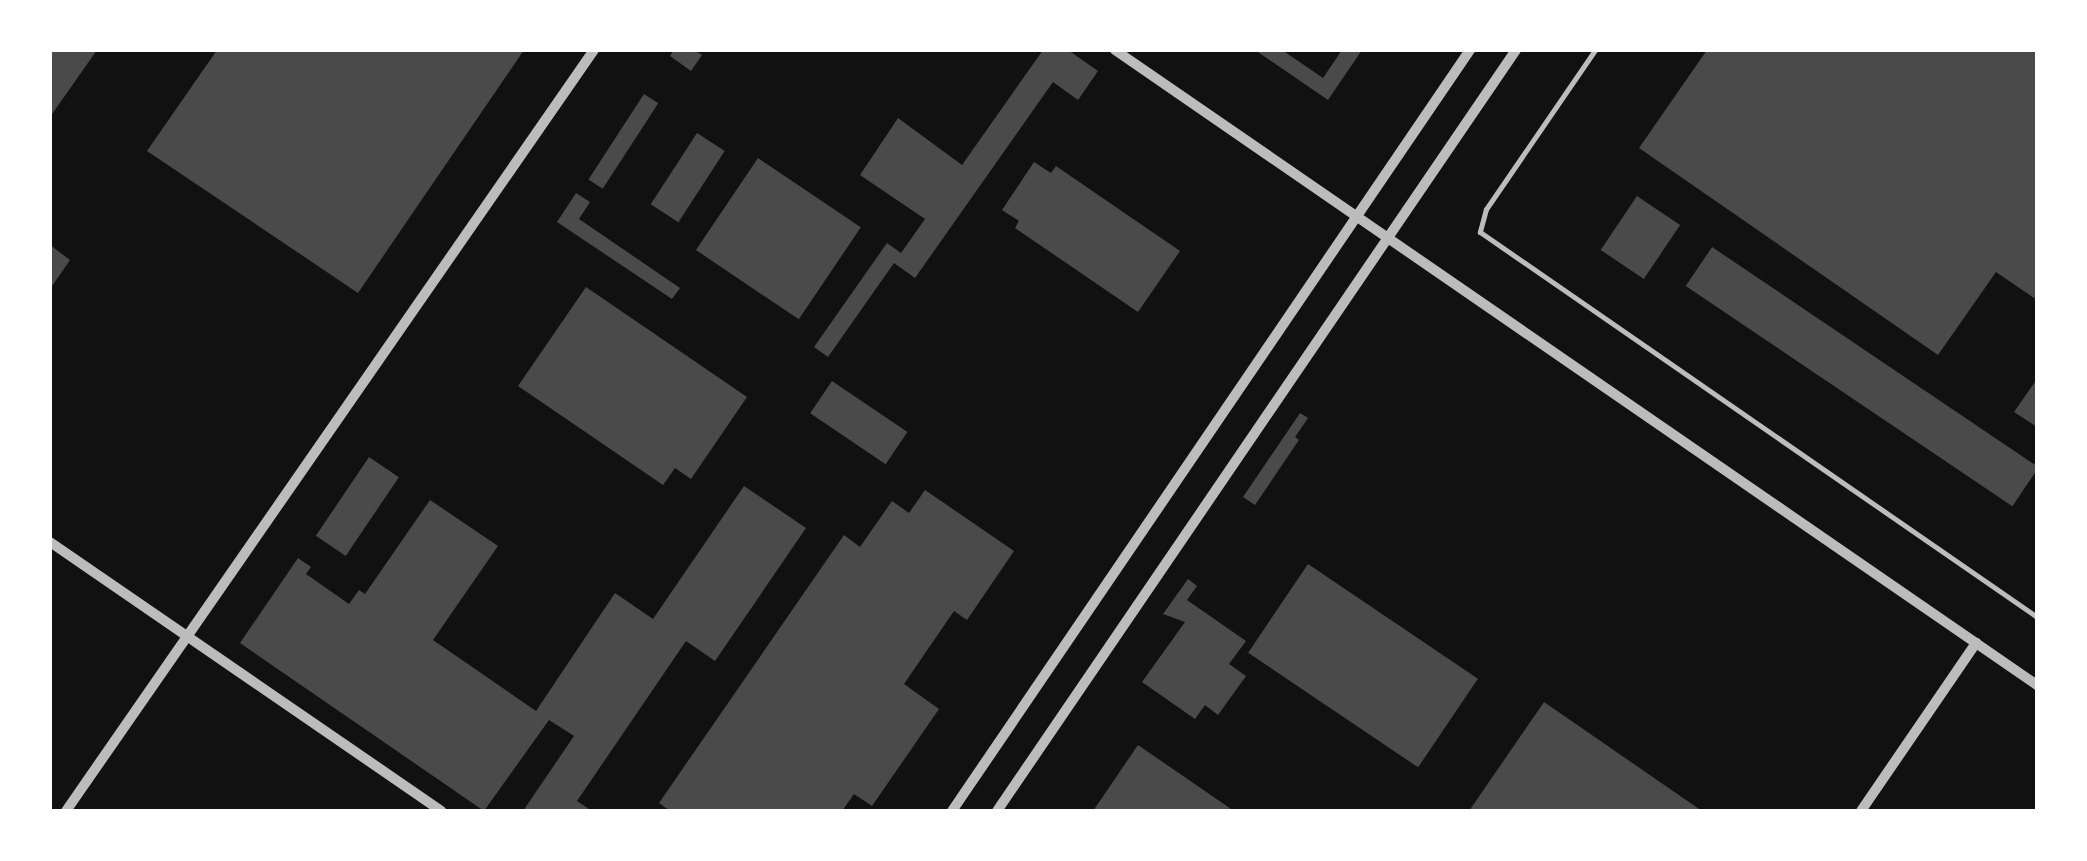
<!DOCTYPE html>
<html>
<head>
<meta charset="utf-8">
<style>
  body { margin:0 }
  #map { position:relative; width:2087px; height:861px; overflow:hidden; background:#111; font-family:"Archivo Narrow",sans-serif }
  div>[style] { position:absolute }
  .building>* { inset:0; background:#4a4a4a; transform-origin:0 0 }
  .service>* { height:5px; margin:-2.5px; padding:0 2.5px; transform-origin:2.5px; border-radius:2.5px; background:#bcbcbc }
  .minor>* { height:10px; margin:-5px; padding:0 5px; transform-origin:5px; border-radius:5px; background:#bcbcbc }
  span { translate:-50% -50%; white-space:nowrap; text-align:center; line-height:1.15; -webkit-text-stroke:8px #fff; paint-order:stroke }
  .frame { position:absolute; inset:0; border:52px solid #fff; pointer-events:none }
</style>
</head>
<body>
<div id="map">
  <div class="building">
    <i style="clip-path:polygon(50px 50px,97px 50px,50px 117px)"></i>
    <i style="clip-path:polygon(217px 50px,524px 50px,358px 293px,147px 151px)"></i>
    <i style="clip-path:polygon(674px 50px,694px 50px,702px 55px,691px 71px,670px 56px)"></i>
    <i style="clip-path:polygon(1043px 50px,1068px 50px,1098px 71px,1078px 100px,1053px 82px,915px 278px,894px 263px,828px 357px,814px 347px,887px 243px,901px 253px,925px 219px,860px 175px,898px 118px,962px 165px)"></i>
    <i style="clip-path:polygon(1255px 50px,1282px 50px,1323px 78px,1342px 50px,1362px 50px,1328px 100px)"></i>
    <i style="clip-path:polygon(1707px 50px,2037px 50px,2037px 300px,1996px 272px,1938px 355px,1639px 148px)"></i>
    <i style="left:644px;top:94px;width:17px;height:102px;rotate:33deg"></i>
    <i style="left:697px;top:133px;width:33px;height:85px;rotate:33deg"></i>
    <i style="left:758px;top:158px;width:124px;height:111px;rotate:34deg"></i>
    <i style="clip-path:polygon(1034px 162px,1051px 173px,1056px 166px,1180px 251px,1138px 312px,1015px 228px,1019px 221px,1002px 210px)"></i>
    <i style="clip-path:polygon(576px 193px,590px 202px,579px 219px,680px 288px,672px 299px,557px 222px)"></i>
    <i style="left:1637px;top:196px;width:52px;height:65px;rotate:34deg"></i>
    <i style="clip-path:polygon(50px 245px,70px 260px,50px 289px)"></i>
    <i style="left:1712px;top:247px;width:394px;height:47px;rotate:34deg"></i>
    <i style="clip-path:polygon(586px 287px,747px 397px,691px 479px,675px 468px,663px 485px,518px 386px)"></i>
    <i style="clip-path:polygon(2037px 379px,2037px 427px,2014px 412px)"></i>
    <i style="left:832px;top:381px;width:91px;height:39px;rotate:34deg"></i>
    <i style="clip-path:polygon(1300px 413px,1308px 418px,1295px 437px,1299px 440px,1255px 505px,1243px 497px)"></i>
    <i style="left:369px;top:457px;width:36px;height:95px;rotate:34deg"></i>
    <i style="clip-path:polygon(744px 486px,806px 528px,715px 661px,686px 641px,577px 801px,592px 811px,523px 811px,574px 736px,549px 720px,484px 811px,240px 643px,298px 558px,311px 567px,306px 574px,349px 604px,359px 590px,365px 594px,430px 500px,498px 546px,433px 640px,536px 711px,615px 593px,653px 619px)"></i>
    <i style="clip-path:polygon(925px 490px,1014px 551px,967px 620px,954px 611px,904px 684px,939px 709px,872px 806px,854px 794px,842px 811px,670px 811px,659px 803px,844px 535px,860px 547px,892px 501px,909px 513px)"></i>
    <i style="left:1308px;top:564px;width:205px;height:107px;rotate:34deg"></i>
    <i style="clip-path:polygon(1188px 579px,1197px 586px,1187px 600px,1246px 641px,1229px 664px,1246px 676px,1218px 715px,1205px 705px,1195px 719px,1142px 682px,1185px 622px,1163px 614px)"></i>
    <i style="clip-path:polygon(1544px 702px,1702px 811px,1469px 811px)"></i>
    <i style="clip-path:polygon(1138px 745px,1234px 811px,1093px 811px)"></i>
  </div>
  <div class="service">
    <i style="left:1595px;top:50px;width:193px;rotate:124.4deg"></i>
    <i style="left:1486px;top:209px;width:24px;rotate:105deg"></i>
    <i style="left:1480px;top:232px;width:677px;rotate:34.65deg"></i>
  </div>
  <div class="minor">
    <i style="left:1115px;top:50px;width:1120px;rotate:34.56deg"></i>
    <i style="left:50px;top:542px;width:475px;rotate:34.5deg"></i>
    <i style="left:66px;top:811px;width:926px;rotate:-55.25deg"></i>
    <i style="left:952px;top:811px;width:921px;rotate:-55.76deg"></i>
    <i style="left:997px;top:811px;width:921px;rotate:-55.71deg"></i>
    <i style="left:1861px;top:811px;width:204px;rotate:-55.6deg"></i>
  </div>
  <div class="frame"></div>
</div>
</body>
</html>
